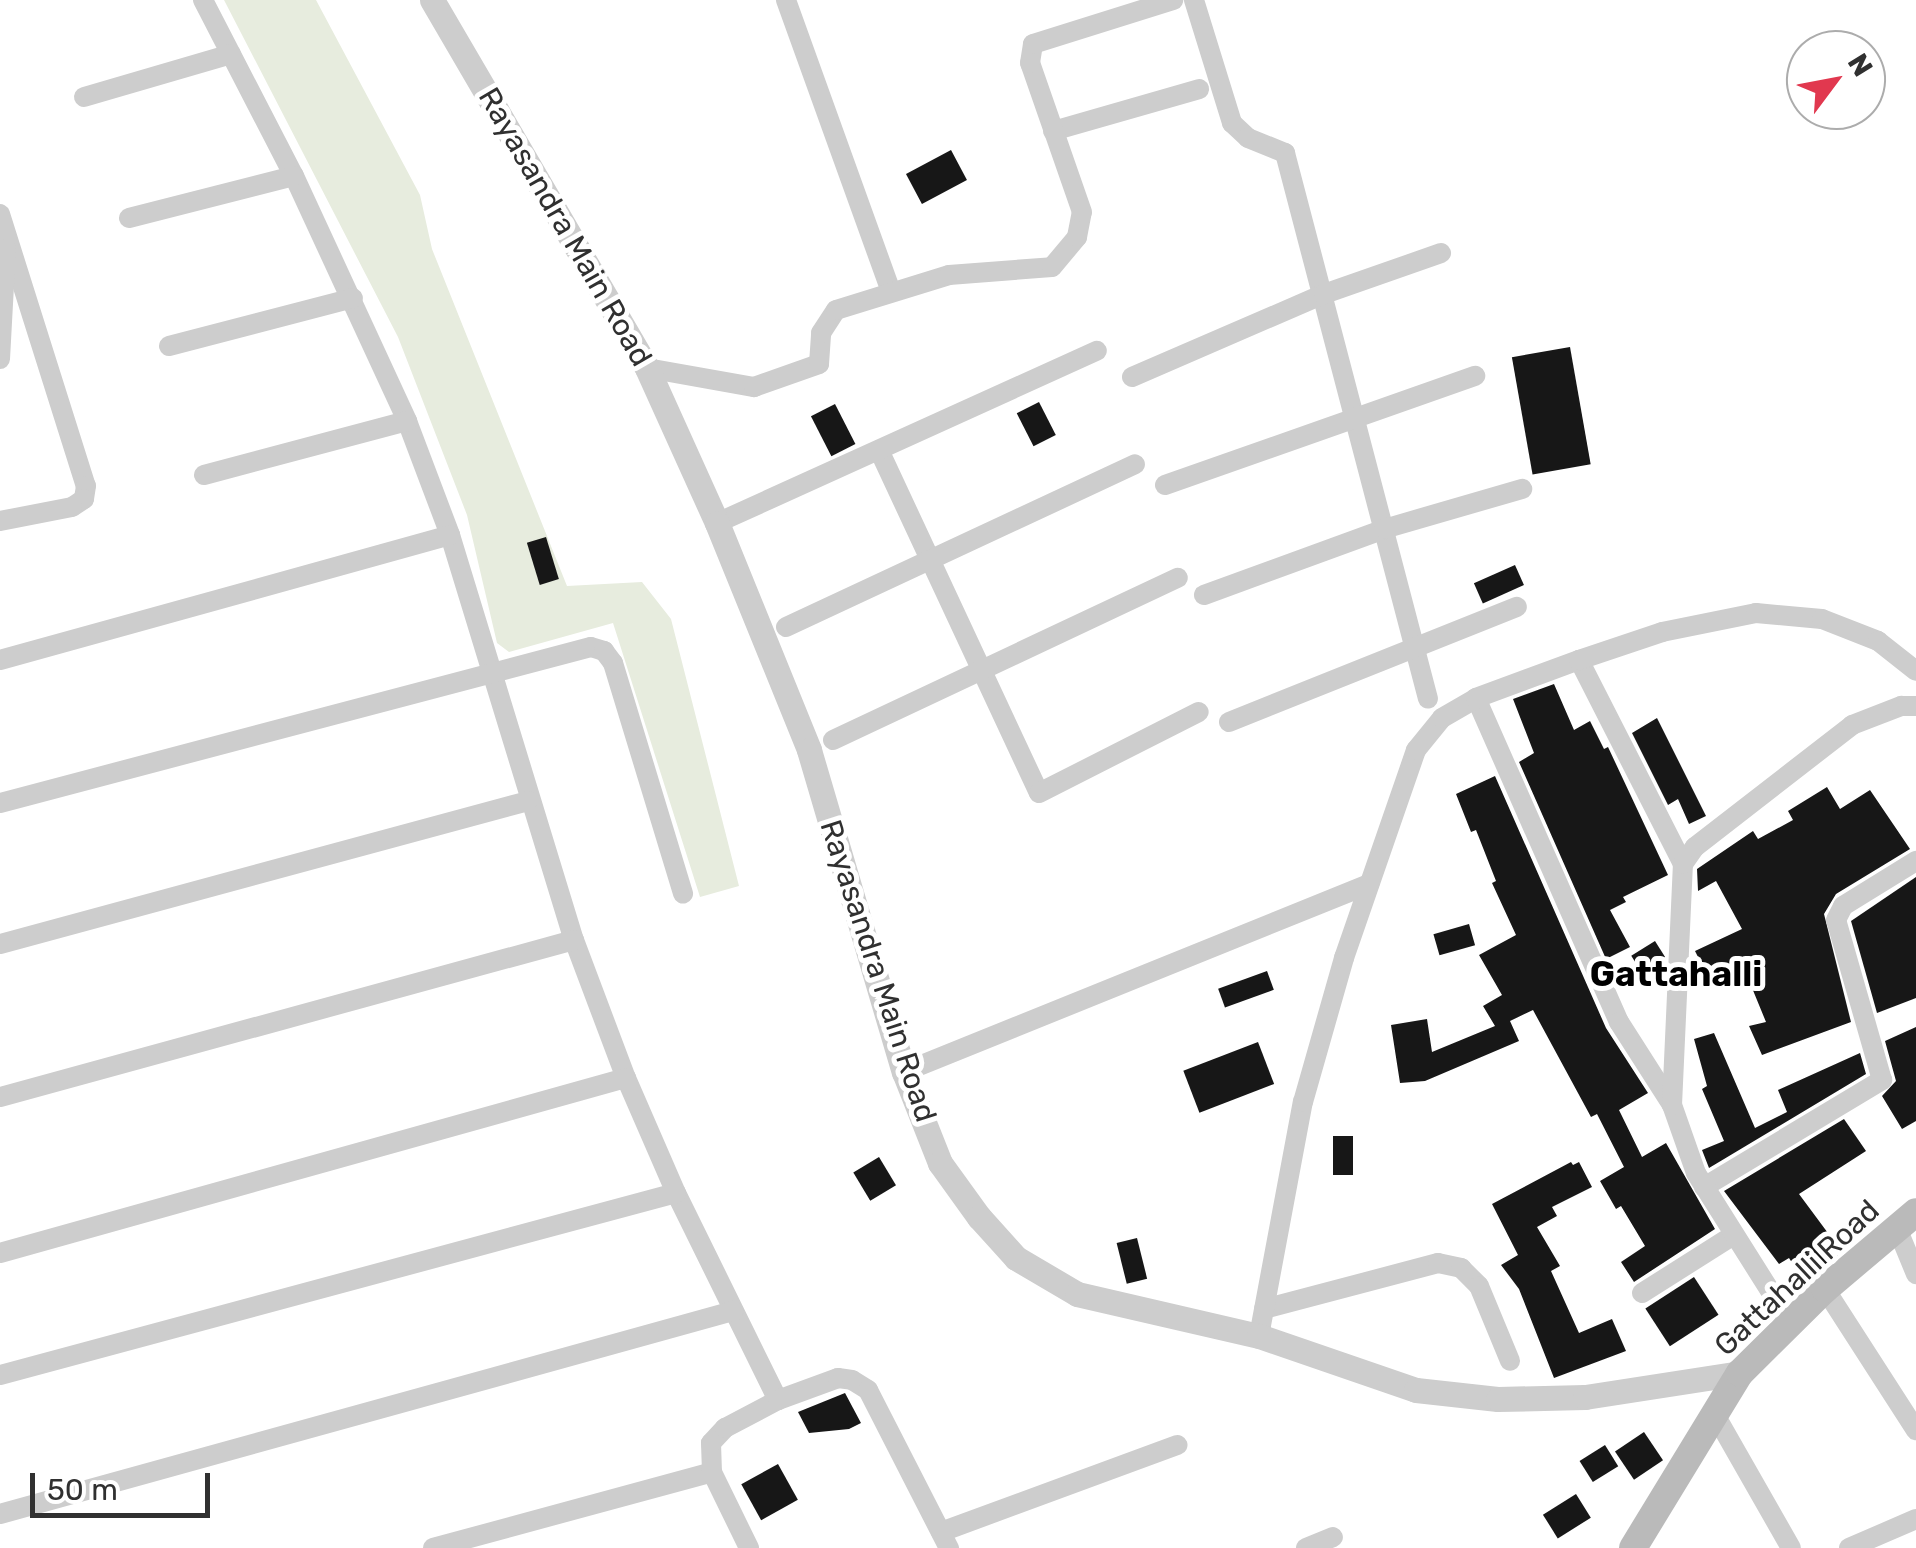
<!DOCTYPE html>
<html>
<head>
<meta charset="utf-8">
<style>
  body { margin:0 }
  #map { position:relative; width:1916px; height:1548px; overflow:hidden; background:#fff; font-family:Rubik,sans-serif }
  div>[style] { position:absolute }
  .green>* { inset:0; background:#e7ecde }
  .building>* { inset:0; background:#171717; transform-origin:0 0 }
  .minor>* { height:20px; margin:-10px; padding:0 10px; transform-origin:10px; border-radius:10px; background:#cdcdcd }
  .tertiary>* { height:25px; margin:-12.5px; padding:0 12.5px; transform-origin:12.5px; border-radius:12.5px; background:#cdcdcd }
  .secondary>* { height:28px; margin:-14px; padding:0 14px; transform-origin:14px; border-radius:14px; background:#bababa }
  span { translate:-50% -50%; white-space:nowrap; text-align:center; line-height:1.15; -webkit-text-stroke:10px #fff; paint-order:stroke }
  .street-label { font-size:30px; color:#303030 }
  .quarter-label { font-size:35px; color:#000; font-weight:700 }
  .north { position:absolute; left:1786px; top:30px; width:100px; height:100px; box-sizing:border-box; background:#fff; border:2px solid #acacac; border-radius:50%; rotate:58deg; font-size:28px; font-weight:700; line-height:40px; text-align:center; color:#303030 }
  .north::after { content:''; display:block; margin:auto; width:35px; height:45px; background:#e1384f; clip-path:polygon(50% 0,100% 100%,50% 72%,0 100%) }
  .scale { position:absolute; left:30px; top:1473px; width:180px; height:45px; box-sizing:border-box; border:5px solid #303030; border-top:0; padding-left:12px; font-size:30px; line-height:35px; white-space:nowrap; color:#303030; -webkit-text-stroke:8px #fff; paint-order:stroke }
</style>
</head>
<body>
<div id="map">
  <div class="green">
    <i style="clip-path:polygon(224px 0,316px 0,420px 195px,432px 249px,567px 586px,642px 582px,671px 619px,739px 886px,700px 897px,613px 623px,509px 652px,497px 643px,467px 515px,398px 337px)"></i>
  </div>
  <div class="building">
    <i style="left:951px;top:150px;width:34px;height:51px;rotate:62deg"></i>
    <i style="left:1570px;top:347px;width:119px;height:59px;rotate:80deg"></i>
    <i style="left:1039px;top:402px;width:37px;height:25px;rotate:63deg"></i>
    <i style="left:835px;top:404px;width:45px;height:27px;rotate:63deg"></i>
    <i style="left:546px;top:537px;width:44px;height:20px;rotate:73deg"></i>
    <i style="left:1515px;top:565px;width:22px;height:45px;rotate:66deg"></i>
    <i style="clip-path:polygon(1554px 684px,1574px 730px,1590px 721px,1604px 749px,1608px 747px,1668px 875px,1623px 897px,1626px 902px,1610px 910px,1630px 947px,1606px 959px,1519px 762px,1534px 753px,1513px 699px)"></i>
    <i style="clip-path:polygon(1657px 718px,1706px 816px,1689px 824px,1678px 799px,1668px 805px,1632px 733px)"></i>
    <i style="clip-path:polygon(1495px 776px,1606px 1028px,1648px 1093px,1619px 1110px,1642px 1157px,1666px 1143px,1715px 1229px,1634px 1282px,1621px 1262px,1645px 1246px,1621px 1206px,1616px 1209px,1600px 1181px,1624px 1167px,1597px 1114px,1591px 1117px,1533px 1010px,1510px 1021px,1519px 1041px,1425px 1081px,1400px 1083px,1391px 1025px,1427px 1019px,1432px 1052px,1495px 1026px,1483px 1006px,1502px 995px,1479px 955px,1516px 935px,1492px 883px,1496px 881px,1476px 830px,1471px 832px,1456px 794px)"></i>
    <i style="clip-path:polygon(1827px 787px,1840px 809px,1870px 790px,1910px 849px,1836px 894px,1824px 914px,1851px 1022px,1762px 1055px,1749px 1026px,1766px 1022px,1750px 983px,1731px 987px,1721px 964px,1705px 971px,1695px 951px,1742px 929px,1716px 881px,1698px 891px,1697px 869px,1753px 831px,1758px 839px,1793px 820px,1788px 811px)"></i>
    <i style="clip-path:polygon(1916px 877px,1916px 998px,1877px 1013px,1851px 921px)"></i>
    <i style="left:1469px;top:924px;width:22px;height:37px;rotate:74deg"></i>
    <i style="left:1655px;top:941px;width:19px;height:28px;rotate:58deg"></i>
    <i style="left:1267px;top:971px;width:20px;height:52px;rotate:70deg"></i>
    <i style="clip-path:polygon(1916px 1027px,1916px 1121px,1902px 1129px,1882px 1096px,1896px 1081px,1885px 1041px)"></i>
    <i style="clip-path:polygon(1714px 1033px,1755px 1128px,1787px 1112px,1778px 1090px,1860px 1053px,1866px 1074px,1709px 1168px,1702px 1150px,1724px 1141px,1702px 1089px,1707px 1086px,1694px 1039px)"></i>
    <i style="left:1258px;top:1042px;width:45px;height:80px;rotate:69deg"></i>
    <i style="clip-path:polygon(1844px 1119px,1866px 1151px,1799px 1194px,1842px 1252px,1803px 1280px,1789px 1258px,1779px 1264px,1724px 1191px)"></i>
    <i style="left:1333px;top:1136px;width:20px;height:39px"></i>
    <i style="left:879px;top:1157px;width:33px;height:30px;rotate:59deg"></i>
    <i style="clip-path:polygon(1571px 1162px,1573px 1165px,1579px 1162px,1592px 1187px,1552px 1207px,1557px 1216px,1537px 1227px,1560px 1266px,1551px 1271px,1579px 1333px,1612px 1319px,1626px 1351px,1554px 1378px,1519px 1289px,1501px 1265px,1518px 1255px,1492px 1204px)"></i>
    <i style="left:1137px;top:1238px;width:42px;height:21px;rotate:76deg"></i>
    <i style="left:1694px;top:1277px;width:45px;height:58px;rotate:57deg"></i>
    <i style="clip-path:polygon(845px 1393px,861px 1423px,849px 1429px,809px 1433px,798px 1412px)"></i>
    <i style="left:1644px;top:1432px;width:34px;height:35px;rotate:56deg"></i>
    <i style="left:1605px;top:1445px;width:25px;height:30px;rotate:58deg"></i>
    <i style="left:778px;top:1464px;width:41px;height:42px;rotate:61deg"></i>
    <i style="left:1576px;top:1494px;width:28px;height:39px;rotate:58deg"></i>
  </div>
  <div class="minor">
    <i style="left:203px;top:0;width:198px;rotate:62.7deg"></i>
    <i style="left:294px;top:176px;width:270px;rotate:65.2deg"></i>
    <i style="left:407px;top:421px;width:122px;rotate:69.3deg"></i>
    <i style="left:450px;top:535px;width:424px;rotate:73deg"></i>
    <i style="left:574px;top:940px;width:147px;rotate:69.4deg"></i>
    <i style="left:626px;top:1078px;width:125px;rotate:66.5deg"></i>
    <i style="left:676px;top:1193px;width:231px;rotate:63.8deg"></i>
    <i style="left:786px;top:0;width:310px;rotate:70.2deg"></i>
    <i style="left:1194px;top:0;width:129px;rotate:72.8deg"></i>
    <i style="left:1232px;top:123px;width:22px;rotate:43deg"></i>
    <i style="left:1248px;top:138px;width:40px;rotate:22deg"></i>
    <i style="left:1285px;top:153px;width:564px;rotate:75.32deg"></i>
    <i style="left:84px;top:97px;width:153px;rotate:-16.3deg"></i>
    <i style="left:1053px;top:131px;width:152px;rotate:-16deg"></i>
    <i style="left:0;top:214px;width:285px;rotate:72.5deg"></i>
    <i style="left:86px;top:486px;width:13px;rotate:99deg"></i>
    <i style="left:84px;top:499px;width:14px;rotate:146deg"></i>
    <i style="left:72px;top:507px;width:73px;rotate:169deg"></i>
    <i style="left:129px;top:218px;width:170px;rotate:-14.3deg"></i>
    <i style="left:169px;top:346px;width:190px;rotate:-14.6deg"></i>
    <i style="left:0;top:359px;width:110px;rotate:-86.9deg"></i>
    <i style="left:647px;top:368px;width:109px;rotate:10.1deg"></i>
    <i style="left:754px;top:387px;width:69px;rotate:-19.5deg"></i>
    <i style="left:819px;top:364px;width:31px;rotate:-86deg"></i>
    <i style="left:821px;top:333px;width:27px;rotate:-57deg"></i>
    <i style="left:836px;top:310px;width:118px;rotate:-17.2deg"></i>
    <i style="left:949px;top:275px;width:103px;rotate:-4.4deg"></i>
    <i style="left:1052px;top:267px;width:39px;rotate:-50deg"></i>
    <i style="left:1077px;top:237px;width:25px;rotate:-79deg"></i>
    <i style="left:1082px;top:212px;width:158px;rotate:-109.2deg"></i>
    <i style="left:1030px;top:63px;width:19px;rotate:-81deg"></i>
    <i style="left:1033px;top:44px;width:147px;rotate:-17.4deg"></i>
    <i style="left:1132px;top:377px;width:209px;rotate:-23.4deg"></i>
    <i style="left:1324px;top:294px;width:124px;rotate:-19.3deg"></i>
    <i style="left:879px;top:450px;width:378px;rotate:65deg"></i>
    <i style="left:1039px;top:793px;width:179px;rotate:-26.9deg"></i>
    <i style="left:204px;top:475px;width:210px;rotate:-14.9deg"></i>
    <i style="left:1165px;top:485px;width:329px;rotate:-19.4deg"></i>
    <i style="left:717px;top:523px;width:417px;rotate:-24.4deg"></i>
    <i style="left:1204px;top:595px;width:192px;rotate:-20.1deg"></i>
    <i style="left:1384px;top:529px;width:144px;rotate:-16.2deg"></i>
    <i style="left:786px;top:627px;width:385px;rotate:-25deg"></i>
    <i style="left:0;top:660px;width:467px;rotate:-15.5deg"></i>
    <i style="left:1579px;top:660px;width:229px;rotate:63deg"></i>
    <i style="left:1476px;top:698px;width:354px;rotate:66.2deg"></i>
    <i style="left:1619px;top:1022px;width:98px;rotate:57.4deg"></i>
    <i style="left:1229px;top:722px;width:310px;rotate:-21.8deg"></i>
    <i style="left:833px;top:740px;width:381px;rotate:-25.2deg"></i>
    <i style="left:0;top:803px;width:611px;rotate:-14.79deg"></i>
    <i style="left:591px;top:647px;width:14px;rotate:17deg"></i>
    <i style="left:604px;top:651px;width:15px;rotate:53deg"></i>
    <i style="left:613px;top:663px;width:241px;rotate:73.1deg"></i>
    <i style="left:0;top:944px;width:547px;rotate:-15.15deg"></i>
    <i style="left:904px;top:1072px;width:502px;rotate:-22.01deg"></i>
    <i style="left:0;top:1097px;width:595px;rotate:-15.3deg"></i>
    <i style="left:1704px;top:1187px;width:208px;rotate:-31deg"></i>
    <i style="left:1882px;top:1080px;width:166px;rotate:-106deg"></i>
    <i style="left:1836px;top:920px;width:16px;rotate:-63deg"></i>
    <i style="left:1843px;top:906px;width:86px;rotate:-31.7deg"></i>
    <i style="left:1897px;top:1228px;width:50px;rotate:67.6deg"></i>
    <i style="left:0;top:1253px;width:650px;rotate:-15.62deg"></i>
    <i style="left:1825px;top:1289px;width:168px;rotate:57.2deg"></i>
    <i style="left:1642px;top:1293px;width:107px;rotate:-32.3deg"></i>
    <i style="left:1264px;top:1309px;width:180px;rotate:-14.8deg"></i>
    <i style="left:1438px;top:1263px;width:24px;rotate:12deg"></i>
    <i style="left:1461px;top:1268px;width:25px;rotate:45deg"></i>
    <i style="left:1479px;top:1286px;width:81px;rotate:67.5deg"></i>
    <i style="left:1791px;top:1324px;width:178px;rotate:-122.2deg"></i>
    <i style="left:1696px;top:1173px;width:72px;rotate:-109.4deg"></i>
    <i style="left:1672px;top:1105px;width:241px;rotate:-87.4deg"></i>
    <i style="left:1683px;top:864px;width:21px;rotate:-55deg"></i>
    <i style="left:1695px;top:847px;width:199px;rotate:-37.8deg"></i>
    <i style="left:1852px;top:725px;width:53px;rotate:-21.2deg"></i>
    <i style="left:1901px;top:706px;width:15px"></i>
    <i style="left:1259px;top:1336px;width:238px;rotate:-79.4deg"></i>
    <i style="left:1303px;top:1102px;width:150px;rotate:-74.1deg"></i>
    <i style="left:1344px;top:958px;width:220px;rotate:-70.9deg"></i>
    <i style="left:1416px;top:750px;width:41px;rotate:-50.9deg"></i>
    <i style="left:1442px;top:718px;width:39px;rotate:-30deg"></i>
    <i style="left:1476px;top:698px;width:110px;rotate:-20.3deg"></i>
    <i style="left:1579px;top:660px;width:88px;rotate:-18.6deg"></i>
    <i style="left:1662px;top:632px;width:96px;rotate:-11.4deg"></i>
    <i style="left:1756px;top:613px;width:66px;rotate:5.2deg"></i>
    <i style="left:1822px;top:619px;width:60px;rotate:21.4deg"></i>
    <i style="left:1878px;top:641px;width:48px;rotate:38.3deg"></i>
    <i style="left:0;top:1375px;width:700px;rotate:-15.07deg"></i>
    <i style="left:1714px;top:1413px;width:155px;rotate:60.3deg"></i>
    <i style="left:0;top:1514px;width:761px;rotate:-15.48deg"></i>
    <i style="left:941px;top:1532px;width:252px;rotate:-20.2deg"></i>
    <i style="left:433px;top:1548px;width:289px;rotate:-15.2deg"></i>
    <i style="left:749px;top:1548px;width:85px;rotate:-116deg"></i>
    <i style="left:712px;top:1472px;width:29px;rotate:-92deg"></i>
    <i style="left:711px;top:1443px;width:21px;rotate:-47deg"></i>
    <i style="left:725px;top:1428px;width:60px;rotate:-27.8deg"></i>
    <i style="left:778px;top:1400px;width:64px;rotate:-20.1deg"></i>
    <i style="left:838px;top:1378px;width:14px;rotate:8deg"></i>
    <i style="left:852px;top:1380px;width:19px;rotate:32deg"></i>
    <i style="left:868px;top:1390px;width:178px;rotate:62.9deg"></i>
    <i style="left:1306px;top:1548px;width:29px;rotate:-22deg"></i>
    <i style="left:1849px;top:1548px;width:73px;rotate:-23.4deg"></i>
  </div>
  <div class="tertiary">
    <i style="left:432px;top:0;width:426px;rotate:59.7deg"></i>
    <i style="left:647px;top:368px;width:170px;rotate:65.7deg"></i>
    <i style="left:717px;top:523px;width:245px;rotate:67.9deg"></i>
    <i style="left:809px;top:750px;width:336px;rotate:73.6deg"></i>
    <i style="left:904px;top:1072px;width:98px;rotate:68.4deg"></i>
    <i style="left:940px;top:1163px;width:67px;rotate:54.2deg"></i>
    <i style="left:979px;top:1217px;width:55px;rotate:47.9deg"></i>
    <i style="left:1016px;top:1258px;width:71px;rotate:30.5deg"></i>
    <i style="left:1077px;top:1294px;width:187px;rotate:13deg"></i>
    <i style="left:1259px;top:1336px;width:166px;rotate:19deg"></i>
    <i style="left:1416px;top:1390px;width:82px;rotate:6.3deg"></i>
    <i style="left:1498px;top:1399px;width:87px;rotate:-1.3deg"></i>
    <i style="left:1585px;top:1397px;width:157px;rotate:-8.8deg"></i>
  </div>
  <div class="secondary">
    <i style="left:1633px;top:1548px;width:205px;rotate:-58.6deg"></i>
    <i style="left:1740px;top:1373px;width:120px;rotate:-44.7deg"></i>
    <i style="left:1825px;top:1289px;width:119px;rotate:-40.2deg"></i>
  </div>
  <div class="street-label">
    <span style="left:565px;top:227px;rotate:60deg">Rayasandra Main Road</span>
    <span style="left:878px;top:971px;rotate:72deg">Rayasandra Main Road</span>
    <span style="left:1797px;top:1278px;rotate:-43deg">Gattahalli Road</span>
  </div>
  <div class="quarter-label">
    <span style="left:1676px;top:974px">Gattahalli</span>
  </div>
  <div class="north">N</div>
  <div class="scale">50 m</div>
</div>
</body>
</html>
